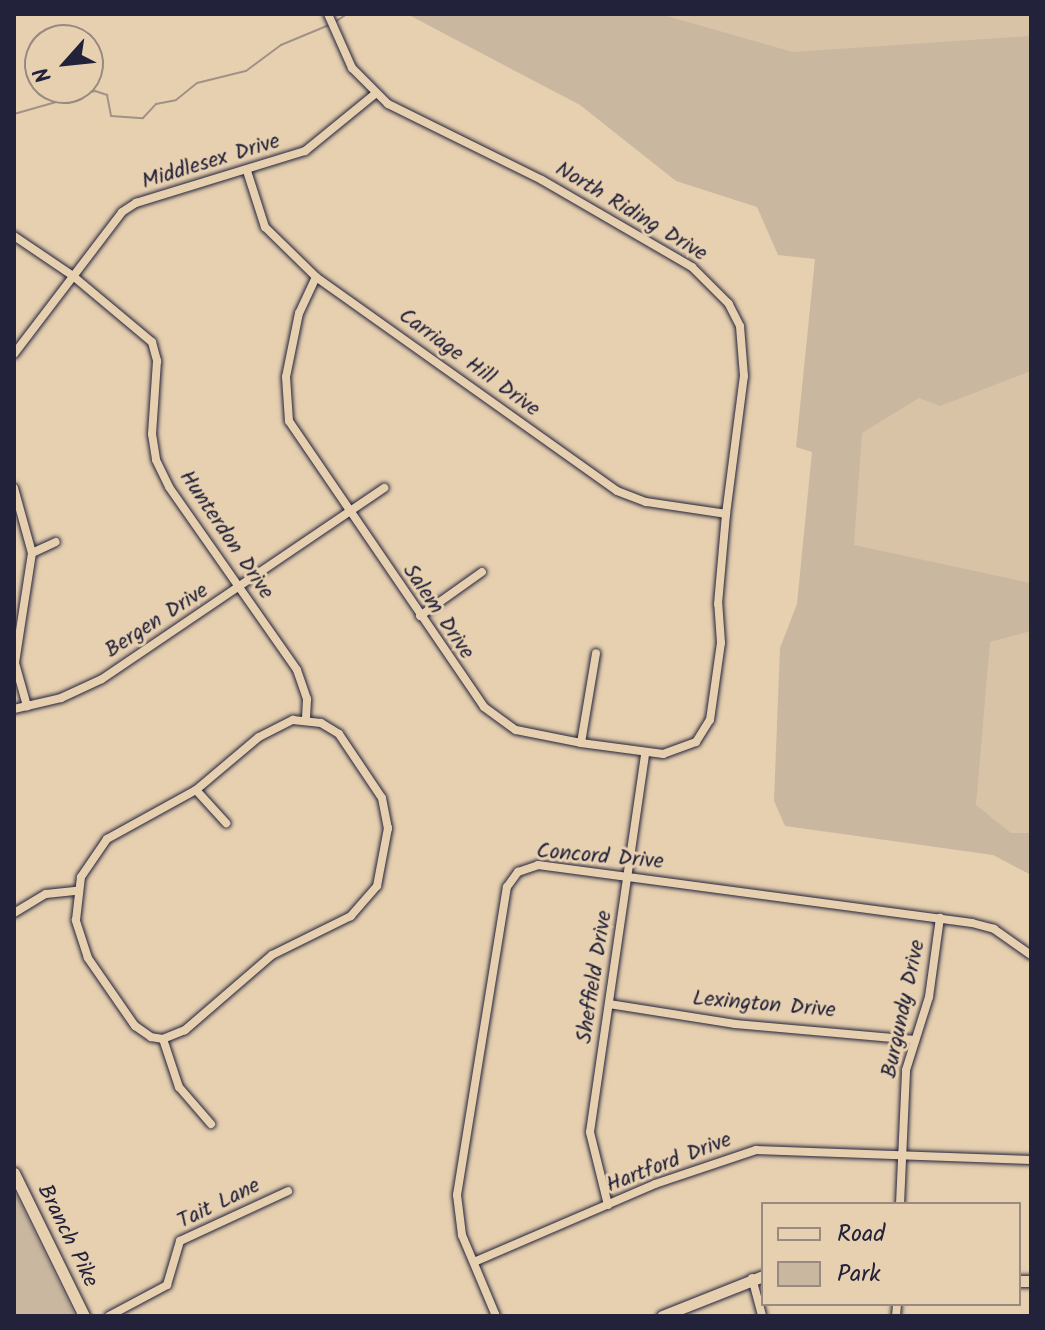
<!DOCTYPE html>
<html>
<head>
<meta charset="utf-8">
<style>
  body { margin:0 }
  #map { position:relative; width:1045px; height:1330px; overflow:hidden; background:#e7d0b0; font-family:Kalam,sans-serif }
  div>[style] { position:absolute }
  .built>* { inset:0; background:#d9c3a7 }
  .green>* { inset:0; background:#cab79f }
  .stream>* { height:2px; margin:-1px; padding:0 1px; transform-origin:1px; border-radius:1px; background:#a19286 }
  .roads { filter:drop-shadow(0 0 2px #22223b) drop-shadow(0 0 2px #22223b) }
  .street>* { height:8px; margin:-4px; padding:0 4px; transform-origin:4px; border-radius:4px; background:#e7d0b0 }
  .secondary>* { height:11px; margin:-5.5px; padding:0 5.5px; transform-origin:5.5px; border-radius:5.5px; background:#e7d0b0 }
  span { translate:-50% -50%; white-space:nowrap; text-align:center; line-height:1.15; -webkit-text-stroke:6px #e7d0b0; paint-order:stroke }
  .street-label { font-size:22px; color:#22223b }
  .frame { position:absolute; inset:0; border:16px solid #22223b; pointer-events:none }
  .legend { position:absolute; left:761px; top:1202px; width:260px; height:104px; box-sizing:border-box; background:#e7d0b0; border:2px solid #988a81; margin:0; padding:10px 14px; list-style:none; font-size:24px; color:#22223b }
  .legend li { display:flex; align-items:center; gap:16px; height:40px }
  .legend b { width:40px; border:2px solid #988a81 }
  .north { position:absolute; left:24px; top:24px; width:80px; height:80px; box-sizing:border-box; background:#e7d0b0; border:2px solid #988a81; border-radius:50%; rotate:243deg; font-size:22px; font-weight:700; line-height:32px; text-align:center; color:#22223b }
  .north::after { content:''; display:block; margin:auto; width:28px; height:36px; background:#22223b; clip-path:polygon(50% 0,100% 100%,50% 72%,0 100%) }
</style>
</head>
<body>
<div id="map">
  <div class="built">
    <i style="clip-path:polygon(481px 14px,1031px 14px,1031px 869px,792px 700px,827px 312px,811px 163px)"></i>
  </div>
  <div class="green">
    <i style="clip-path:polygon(407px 14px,660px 14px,793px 52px,1031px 36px,1031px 371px,940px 406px,919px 398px,862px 433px,854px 545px,1031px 583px,1031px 631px,990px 642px,976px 805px,1011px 833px,1031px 833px,1031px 875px,993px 855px,785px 826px,774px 801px,780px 648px,797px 604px,812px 452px,796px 447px,815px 259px,778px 255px,757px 207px,676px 181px,580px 105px)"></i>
    <i style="clip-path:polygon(14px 1191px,22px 1207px,75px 1316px,14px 1316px)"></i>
  </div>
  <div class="stream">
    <i style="left:335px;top:22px;width:14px;rotate:-34deg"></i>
    <i style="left:14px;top:114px;width:84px;rotate:-15.9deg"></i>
    <i style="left:95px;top:91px;width:13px;rotate:18deg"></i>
    <i style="left:107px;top:95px;width:21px;rotate:79deg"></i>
    <i style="left:111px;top:116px;width:32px;rotate:4deg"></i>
    <i style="left:143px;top:118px;width:19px;rotate:-47deg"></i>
    <i style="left:156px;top:104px;width:20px;rotate:-11deg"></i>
    <i style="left:176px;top:100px;width:27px;rotate:-39deg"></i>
    <i style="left:197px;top:83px;width:50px;rotate:-13.8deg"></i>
    <i style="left:246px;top:71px;width:44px;rotate:-36.6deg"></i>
    <i style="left:281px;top:45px;width:52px;rotate:-22.6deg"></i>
  </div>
  <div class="roads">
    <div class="street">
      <i style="left:247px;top:171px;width:59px;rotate:72.2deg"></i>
      <i style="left:265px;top:227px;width:71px;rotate:44.4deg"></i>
      <i style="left:316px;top:277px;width:369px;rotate:35.4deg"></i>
      <i style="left:617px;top:491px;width:31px;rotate:21deg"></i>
      <i style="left:646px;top:502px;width:81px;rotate:8.5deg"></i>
      <i style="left:14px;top:236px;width:71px;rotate:34.1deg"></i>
      <i style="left:73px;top:276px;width:103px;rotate:39.9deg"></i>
      <i style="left:152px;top:342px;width:20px;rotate:75deg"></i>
      <i style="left:157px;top:361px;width:73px;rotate:93.9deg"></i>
      <i style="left:152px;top:434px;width:26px;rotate:81deg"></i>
      <i style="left:156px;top:460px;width:30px;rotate:64deg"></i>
      <i style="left:169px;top:487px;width:223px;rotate:55deg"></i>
      <i style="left:297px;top:670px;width:31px;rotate:71deg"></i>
      <i style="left:307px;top:699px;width:20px;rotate:93deg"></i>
      <i style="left:316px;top:277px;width:40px;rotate:115deg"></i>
      <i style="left:299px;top:313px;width:65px;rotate:101.5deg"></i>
      <i style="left:286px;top:377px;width:44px;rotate:86.1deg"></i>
      <i style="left:289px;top:421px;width:346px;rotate:55.7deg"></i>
      <i style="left:484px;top:707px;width:39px;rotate:36deg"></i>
      <i style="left:516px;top:730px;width:66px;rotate:11.3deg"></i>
      <i style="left:581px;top:743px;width:83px;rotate:7.6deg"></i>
      <i style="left:663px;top:754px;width:35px;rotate:-20deg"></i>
      <i style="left:696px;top:742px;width:26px;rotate:-58deg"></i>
      <i style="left:710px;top:720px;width:78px;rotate:-81.9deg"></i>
      <i style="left:721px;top:643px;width:39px;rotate:-94deg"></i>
      <i style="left:718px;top:604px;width:90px;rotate:-84.9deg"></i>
      <i style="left:726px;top:514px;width:139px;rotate:-82.6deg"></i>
      <i style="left:744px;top:376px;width:50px;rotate:-94.6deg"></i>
      <i style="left:740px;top:326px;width:25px;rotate:-117deg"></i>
      <i style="left:729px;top:304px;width:52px;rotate:-135deg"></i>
      <i style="left:692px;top:267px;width:173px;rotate:-149.9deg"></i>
      <i style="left:542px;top:180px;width:172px;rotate:-153.7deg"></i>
      <i style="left:388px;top:104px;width:51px;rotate:-135deg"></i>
      <i style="left:352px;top:68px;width:59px;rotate:-114deg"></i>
      <i style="left:14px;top:354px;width:178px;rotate:-52.7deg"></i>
      <i style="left:122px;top:212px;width:17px;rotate:-33deg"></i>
      <i style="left:136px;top:203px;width:177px;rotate:-17.1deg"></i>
      <i style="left:305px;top:151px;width:90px;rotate:-39.2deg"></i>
      <i style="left:14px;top:488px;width:67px;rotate:74.5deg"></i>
      <i style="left:32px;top:553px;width:111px;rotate:98.8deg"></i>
      <i style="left:15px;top:663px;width:45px;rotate:74.4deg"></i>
      <i style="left:32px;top:553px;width:26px;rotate:-25deg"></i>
      <i style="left:420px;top:616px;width:76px;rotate:-35.4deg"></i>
      <i style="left:14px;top:709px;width:48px;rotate:-13.2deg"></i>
      <i style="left:61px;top:698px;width:45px;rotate:-24.9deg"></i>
      <i style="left:102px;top:679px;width:341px;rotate:-34.1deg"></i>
      <i style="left:293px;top:720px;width:28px;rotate:6deg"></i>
      <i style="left:321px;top:723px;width:21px;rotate:31deg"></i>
      <i style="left:339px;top:734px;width:77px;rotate:56.1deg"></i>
      <i style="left:382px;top:798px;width:31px;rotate:79deg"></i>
      <i style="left:388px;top:828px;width:59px;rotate:100.7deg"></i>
      <i style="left:377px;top:886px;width:40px;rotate:131deg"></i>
      <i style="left:351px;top:916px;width:88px;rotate:153.7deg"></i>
      <i style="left:272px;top:955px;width:115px;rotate:139.2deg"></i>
      <i style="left:185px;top:1030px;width:24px;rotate:158deg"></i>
      <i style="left:163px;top:1039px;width:12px;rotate:-171deg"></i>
      <i style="left:151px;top:1037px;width:19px;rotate:-145deg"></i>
      <i style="left:135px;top:1026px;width:83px;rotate:-124.7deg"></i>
      <i style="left:88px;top:958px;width:40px;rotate:-108deg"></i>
      <i style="left:76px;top:920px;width:43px;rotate:-83.4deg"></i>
      <i style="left:81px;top:877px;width:46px;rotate:-55.6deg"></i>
      <i style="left:107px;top:839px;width:102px;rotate:-28.8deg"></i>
      <i style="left:196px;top:790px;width:82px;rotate:-40.1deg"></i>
      <i style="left:259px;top:737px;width:38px;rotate:-27deg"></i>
      <i style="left:581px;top:743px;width:91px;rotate:-80.5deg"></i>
      <i style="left:196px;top:790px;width:45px;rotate:47.7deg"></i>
      <i style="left:14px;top:913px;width:37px;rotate:-31deg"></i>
      <i style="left:46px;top:894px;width:31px;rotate:-6deg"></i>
      <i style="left:609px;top:1004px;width:128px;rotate:9deg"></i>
      <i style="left:735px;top:1024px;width:181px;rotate:5.1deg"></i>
      <i style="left:163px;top:1039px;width:51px;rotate:71.6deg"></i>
      <i style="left:179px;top:1087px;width:49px;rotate:49.1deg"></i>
      <i style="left:900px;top:1204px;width:134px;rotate:-87.4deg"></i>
      <i style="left:906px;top:1070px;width:77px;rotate:-72.5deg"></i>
      <i style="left:929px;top:997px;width:80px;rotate:-82.1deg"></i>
      <i style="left:608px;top:1205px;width:75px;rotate:-103.9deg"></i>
      <i style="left:590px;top:1132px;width:383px;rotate:-81.7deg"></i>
      <i style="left:474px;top:1262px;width:197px;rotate:-23.3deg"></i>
      <i style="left:655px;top:1184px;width:107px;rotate:-18.6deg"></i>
      <i style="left:756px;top:1150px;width:275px;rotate:2.1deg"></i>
      <i style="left:752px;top:1278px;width:39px;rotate:75deg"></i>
      <i style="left:109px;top:1316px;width:66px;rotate:-28.1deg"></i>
      <i style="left:167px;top:1285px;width:46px;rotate:-73.5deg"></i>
      <i style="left:180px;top:1241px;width:119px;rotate:-24.8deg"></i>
      <i style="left:496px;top:1316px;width:88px;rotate:-112.8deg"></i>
      <i style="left:462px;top:1235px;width:40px;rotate:-97.1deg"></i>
      <i style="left:457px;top:1195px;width:312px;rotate:-80.8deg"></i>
      <i style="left:507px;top:887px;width:19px;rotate:-54deg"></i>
      <i style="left:518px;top:872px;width:21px;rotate:-19deg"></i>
      <i style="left:538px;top:865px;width:438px;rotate:7.6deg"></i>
      <i style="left:972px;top:923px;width:23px;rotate:15deg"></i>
      <i style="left:994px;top:929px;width:45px;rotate:35.1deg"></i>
      <i style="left:896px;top:1316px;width:12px;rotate:-85deg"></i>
    </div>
    <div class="secondary">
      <i style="left:14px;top:1173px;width:159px;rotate:63.9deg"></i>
      <i style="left:1019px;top:1281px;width:12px"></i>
      <i style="left:662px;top:1316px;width:109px;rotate:-21.6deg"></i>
    </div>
  </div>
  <div class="street-label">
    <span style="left:211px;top:162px;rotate:-17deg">Middlesex Drive</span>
    <span style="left:631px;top:212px;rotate:31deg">North Riding Drive</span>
    <span style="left:469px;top:363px;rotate:36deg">Carriage Hill Drive</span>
    <span style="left:226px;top:535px;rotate:56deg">Hunterdon Drive</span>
    <span style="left:438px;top:612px;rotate:56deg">Salem Drive</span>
    <span style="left:157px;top:621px;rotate:-33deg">Bergen Drive</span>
    <span style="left:600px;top:857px;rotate:5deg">Concord Drive</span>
    <span style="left:595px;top:977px;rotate:-81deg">Sheffield Drive</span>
    <span style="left:764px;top:1005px;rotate:5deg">Lexington Drive</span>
    <span style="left:904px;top:1009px;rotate:-78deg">Burgundy Drive</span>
    <span style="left:669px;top:1163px;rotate:-21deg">Hartford Drive</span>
    <span style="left:219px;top:1204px;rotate:-26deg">Tait Lane</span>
    <span style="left:67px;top:1236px;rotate:64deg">Branch Pike</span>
  </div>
  <div class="frame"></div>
  <ul class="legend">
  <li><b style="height:10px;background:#e7d0b0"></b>Road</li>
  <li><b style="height:22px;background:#cab79f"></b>Park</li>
  </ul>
  <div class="north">N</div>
</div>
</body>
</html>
